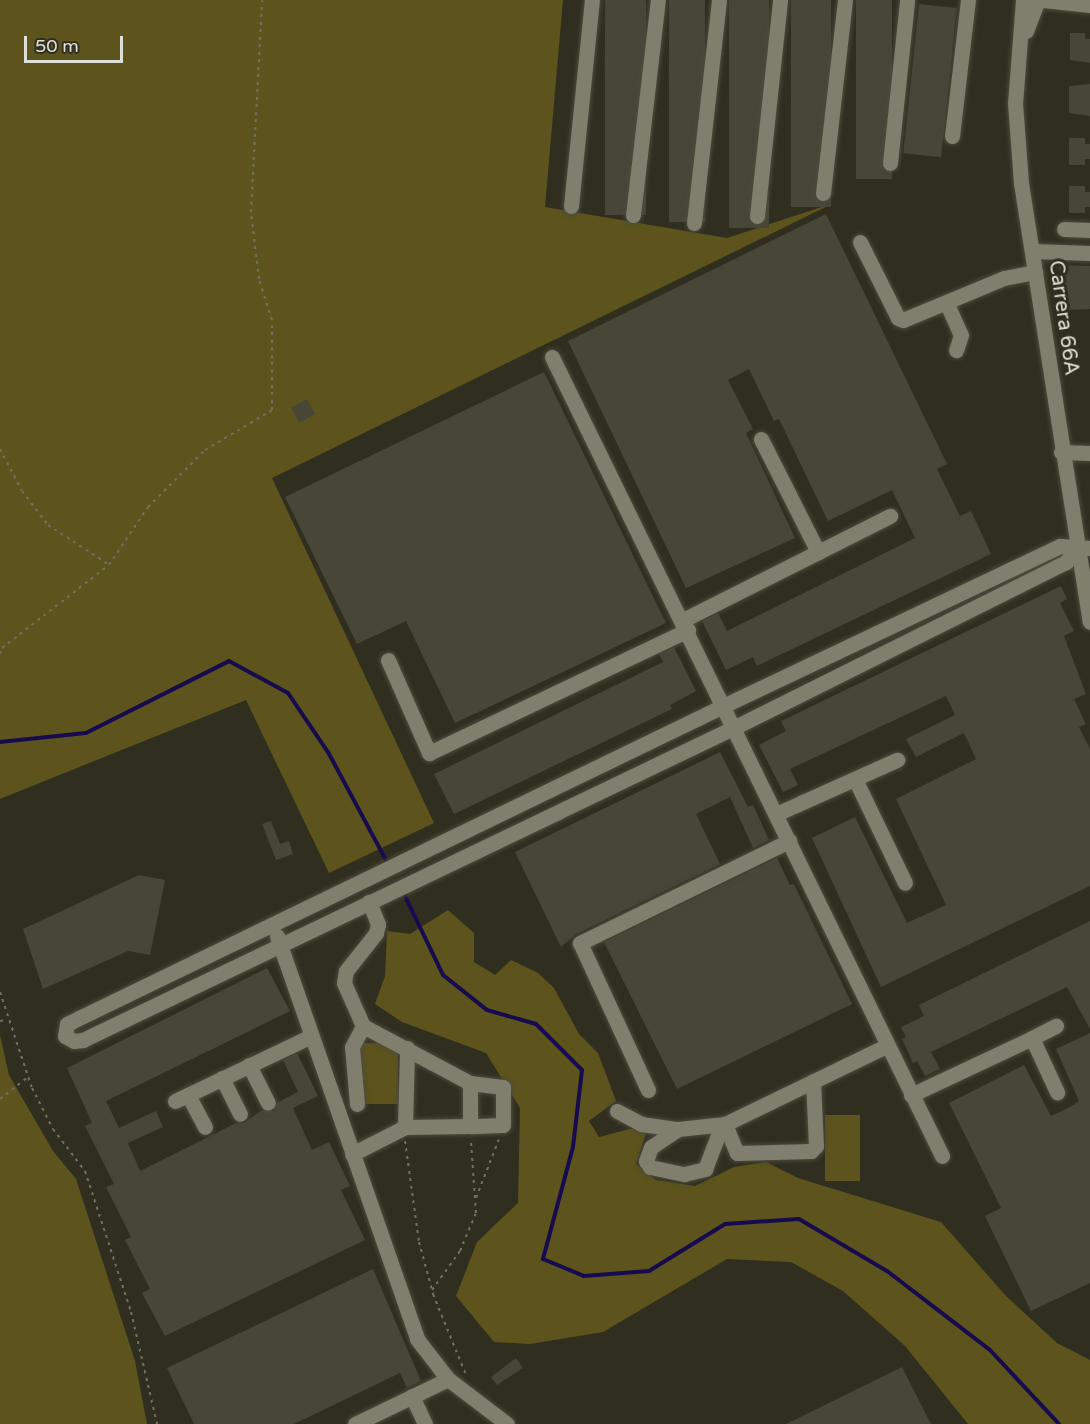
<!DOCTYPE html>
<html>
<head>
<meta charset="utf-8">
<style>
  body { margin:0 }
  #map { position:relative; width:1090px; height:1424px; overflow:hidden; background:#302e1f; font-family:"Varela Round",sans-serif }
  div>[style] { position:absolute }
  .green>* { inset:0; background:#5c541c; transform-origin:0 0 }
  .stream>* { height:4px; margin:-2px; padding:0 2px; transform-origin:2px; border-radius:2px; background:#180a4e }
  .building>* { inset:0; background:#484637; transform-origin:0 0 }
  .path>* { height:2px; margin-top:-1px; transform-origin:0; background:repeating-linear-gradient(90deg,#717063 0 3px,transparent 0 7.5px) }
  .roads { filter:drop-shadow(0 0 2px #4c4a3e) drop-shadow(0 0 2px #4c4a3e) }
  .minor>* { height:15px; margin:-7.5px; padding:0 7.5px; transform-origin:7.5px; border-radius:7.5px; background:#807e6d }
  span { translate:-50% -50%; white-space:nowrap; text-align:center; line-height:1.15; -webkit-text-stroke:6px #302e1f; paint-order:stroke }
  .street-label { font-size:20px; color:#e0dfd6 }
  .scale { position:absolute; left:24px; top:36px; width:99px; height:27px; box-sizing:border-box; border:3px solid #e0dfd6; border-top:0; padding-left:8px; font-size:18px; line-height:21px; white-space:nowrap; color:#e0dfd6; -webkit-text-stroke:4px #302e1f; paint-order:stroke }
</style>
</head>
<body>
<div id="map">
  <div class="green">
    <i style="clip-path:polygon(0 0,563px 0,545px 207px,727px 238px,834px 203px,272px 478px,434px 823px,329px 873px,246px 700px,0 799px)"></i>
    <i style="clip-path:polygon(448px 910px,474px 933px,474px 962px,495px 975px,511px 960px,538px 973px,554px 988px,579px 1034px,598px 1053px,616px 1101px,589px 1121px,599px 1137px,649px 1124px,636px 1164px,656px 1180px,695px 1186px,734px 1167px,766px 1162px,798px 1178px,941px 1222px,1006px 1296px,1057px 1343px,1090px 1360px,1090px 1424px,968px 1424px,905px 1346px,843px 1291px,791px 1262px,727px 1259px,603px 1332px,530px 1344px,494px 1342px,456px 1296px,477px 1242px,518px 1203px,520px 1108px,486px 1053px,402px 1022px,375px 1004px,385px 976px,387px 931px,410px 934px)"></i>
    <i style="clip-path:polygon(0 1035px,9px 1075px,53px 1151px,76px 1179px,135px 1361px,147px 1424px,0 1424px)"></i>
    <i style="left:360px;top:1043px;width:38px;height:61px"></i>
    <i style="left:825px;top:1115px;width:35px;height:66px"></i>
  </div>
  <div class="stream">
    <i style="left:0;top:742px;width:86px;rotate:-6deg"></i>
    <i style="left:86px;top:733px;width:160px;rotate:-26.7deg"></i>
    <i style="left:229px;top:661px;width:67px;rotate:28.5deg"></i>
    <i style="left:288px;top:693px;width:71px;rotate:55.9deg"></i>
    <i style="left:328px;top:752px;width:127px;rotate:61.8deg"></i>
    <i style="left:402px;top:890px;width:94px;rotate:64.2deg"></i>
    <i style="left:443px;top:975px;width:56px;rotate:38.5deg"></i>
    <i style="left:487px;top:1010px;width:51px;rotate:15.9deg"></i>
    <i style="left:536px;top:1024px;width:65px;rotate:45deg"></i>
    <i style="left:582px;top:1070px;width:78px;rotate:96.7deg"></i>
    <i style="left:573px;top:1147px;width:116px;rotate:105deg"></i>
    <i style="left:543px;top:1259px;width:44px;rotate:22.5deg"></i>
    <i style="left:584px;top:1276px;width:65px;rotate:-4.4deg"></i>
    <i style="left:649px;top:1271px;width:89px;rotate:-31.7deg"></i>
    <i style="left:725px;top:1224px;width:74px;rotate:-3.9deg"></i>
    <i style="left:799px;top:1219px;width:102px;rotate:30.6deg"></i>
    <i style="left:887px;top:1271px;width:130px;rotate:37.5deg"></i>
    <i style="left:990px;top:1350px;width:101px;rotate:47deg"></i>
  </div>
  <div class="building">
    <i style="left:605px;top:0;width:41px;height:215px"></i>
    <i style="left:669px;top:0;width:36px;height:222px"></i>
    <i style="left:729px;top:0;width:40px;height:228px"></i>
    <i style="left:791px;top:0;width:40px;height:207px"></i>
    <i style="left:856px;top:0;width:36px;height:179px"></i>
    <i style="left:919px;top:4px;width:38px;height:150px;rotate:6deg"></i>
    <i style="clip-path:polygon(1070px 33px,1085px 33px,1085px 39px,1090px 39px,1090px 63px,1070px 60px)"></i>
    <i style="clip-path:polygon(1090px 84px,1090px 116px,1069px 113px,1069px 86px)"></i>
    <i style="clip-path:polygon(1069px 138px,1085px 138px,1085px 144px,1090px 144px,1090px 159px,1085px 159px,1085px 165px,1069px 165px)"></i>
    <i style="clip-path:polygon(1069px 186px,1085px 186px,1085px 192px,1090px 192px,1090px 207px,1085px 207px,1085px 213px,1069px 213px)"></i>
    <i style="clip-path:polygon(826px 214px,947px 464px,937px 469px,960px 516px,971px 511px,991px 554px,757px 666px,753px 657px,726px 670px,702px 621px,718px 613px,727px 631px,915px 538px,892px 490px,828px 521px,779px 419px,774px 421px,749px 369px,728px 380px,753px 429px,746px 433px,795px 538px,686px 588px,568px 341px)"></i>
    <i style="clip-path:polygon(1059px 265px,1090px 266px,1090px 309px,1066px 310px)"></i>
    <i style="clip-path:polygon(544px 372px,666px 623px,455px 723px,406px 621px,357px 644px,285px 497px)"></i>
    <i style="left:307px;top:399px;width:17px;height:18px;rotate:62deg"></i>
    <i style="clip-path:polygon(1061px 586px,1067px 599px,1060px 603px,1074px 631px,1064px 636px,1086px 694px,1074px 699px,1086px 724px,1079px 727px,1090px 749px,1090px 886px,881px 987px,812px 838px,855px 817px,907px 923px,946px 905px,896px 799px,976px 759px,964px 733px,916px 757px,906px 739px,955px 715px,946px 696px,790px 769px,798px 785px,783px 792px,759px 745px,786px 731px,781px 721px)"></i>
    <i style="clip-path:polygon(674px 647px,696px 691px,670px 705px,672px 709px,454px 814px,434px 774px,663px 662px,659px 654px)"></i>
    <i style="clip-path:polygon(720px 752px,748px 807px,753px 805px,769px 840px,753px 848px,730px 797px,696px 814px,720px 864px,576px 934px,561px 947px,515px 852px)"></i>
    <i style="clip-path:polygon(271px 821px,280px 844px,289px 841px,293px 854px,276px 860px,262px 824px)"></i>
    <i style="clip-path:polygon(777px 858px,790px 885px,794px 884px,852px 1004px,677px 1089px,604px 942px)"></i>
    <i style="clip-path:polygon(139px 875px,165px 880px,150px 955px,128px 951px,43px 989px,23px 929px)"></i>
    <i style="clip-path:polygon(1090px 921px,1090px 1029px,1067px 987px,931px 1052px,940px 1069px,925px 1076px,917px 1061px,913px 1063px,902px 1039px,906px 1037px,901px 1027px,924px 1016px,919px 1005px)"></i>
    <i style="clip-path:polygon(267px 968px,290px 1011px,106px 1101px,119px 1128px,156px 1111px,163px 1127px,128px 1143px,140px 1171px,236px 1123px,244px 1123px,262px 1110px,273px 1111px,278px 1102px,298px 1092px,283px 1060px,297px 1053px,318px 1096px,293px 1108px,312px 1150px,329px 1142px,350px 1186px,341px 1190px,365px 1240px,165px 1336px,142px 1293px,150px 1289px,125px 1240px,131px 1237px,106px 1187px,114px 1184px,85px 1126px,92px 1123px,67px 1068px)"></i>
    <i style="clip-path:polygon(1090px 1033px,1090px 1283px,1031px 1311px,985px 1216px,1001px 1208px,949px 1103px,1024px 1065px,1051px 1116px,1070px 1107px,1079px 1101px,1056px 1049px)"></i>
    <i style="clip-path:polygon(373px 1269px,421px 1381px,407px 1388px,400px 1373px,294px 1424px,194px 1424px,167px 1368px)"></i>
    <i style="clip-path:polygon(516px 1358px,523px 1368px,497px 1385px,491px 1377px)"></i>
    <i style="clip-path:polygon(902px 1367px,931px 1424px,786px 1424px)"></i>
  </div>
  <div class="path">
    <i style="left:0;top:449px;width:47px;rotate:62.4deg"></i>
    <i style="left:22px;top:491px;width:43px;rotate:52.6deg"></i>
    <i style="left:48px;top:525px;width:72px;rotate:33deg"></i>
    <i style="left:0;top:654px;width:6px;rotate:-72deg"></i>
    <i style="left:2px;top:648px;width:135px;rotate:-37.8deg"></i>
    <i style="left:109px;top:565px;width:70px;rotate:-56.1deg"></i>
    <i style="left:148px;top:507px;width:81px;rotate:-45deg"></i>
    <i style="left:205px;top:450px;width:78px;rotate:-30.8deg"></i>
    <i style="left:272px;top:410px;width:90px;rotate:-90deg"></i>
    <i style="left:272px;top:320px;width:43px;rotate:-107.6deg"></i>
    <i style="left:259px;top:279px;width:67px;rotate:-96.8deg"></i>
    <i style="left:251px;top:212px;width:212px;rotate:-87deg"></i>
    <i style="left:0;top:992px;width:101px;rotate:71.6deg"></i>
    <i style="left:32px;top:1088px;width:46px;rotate:62.9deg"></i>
    <i style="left:53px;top:1129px;width:53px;rotate:52.7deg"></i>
    <i style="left:85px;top:1171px;width:148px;rotate:71.9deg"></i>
    <i style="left:131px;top:1312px;width:115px;rotate:76.9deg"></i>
    <i style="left:0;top:1021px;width:7px;rotate:-8deg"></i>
    <i style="left:0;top:1099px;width:36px;rotate:-38deg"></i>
    <i style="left:405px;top:1141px;width:102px;rotate:82.1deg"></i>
    <i style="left:419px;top:1242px;width:54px;rotate:74.9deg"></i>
    <i style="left:433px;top:1294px;width:87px;rotate:67.8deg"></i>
    <i style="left:476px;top:1198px;width:63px;rotate:-68.7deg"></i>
    <i style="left:432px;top:1290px;width:48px;rotate:-54.3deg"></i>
    <i style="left:460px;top:1251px;width:41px;rotate:-67.2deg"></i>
    <i style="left:476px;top:1213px;width:72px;rotate:-94deg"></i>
  </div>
  <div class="roads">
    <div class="minor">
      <i style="left:1023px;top:0;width:103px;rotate:94.4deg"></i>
      <i style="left:1015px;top:103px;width:80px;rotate:85.7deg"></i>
      <i style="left:1021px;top:183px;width:444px;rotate:81.1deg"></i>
      <i style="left:1043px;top:0;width:47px;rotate:6.1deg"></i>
      <i style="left:1026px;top:31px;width:33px;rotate:-69deg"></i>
      <i style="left:952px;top:136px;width:137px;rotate:-83.3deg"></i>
      <i style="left:890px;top:163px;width:164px;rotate:-84deg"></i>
      <i style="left:823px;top:193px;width:194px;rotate:-83.5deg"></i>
      <i style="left:571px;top:206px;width:207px;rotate:-84.2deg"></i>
      <i style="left:633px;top:215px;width:216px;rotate:-83.4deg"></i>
      <i style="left:757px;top:216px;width:217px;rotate:-83.9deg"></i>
      <i style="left:694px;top:223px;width:224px;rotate:-83.6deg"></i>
      <i style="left:1064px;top:229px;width:26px;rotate:2deg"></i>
      <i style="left:860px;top:242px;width:85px;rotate:63.4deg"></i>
      <i style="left:898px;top:318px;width:5px;rotate:22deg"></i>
      <i style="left:903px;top:320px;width:109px;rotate:-22.6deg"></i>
      <i style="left:1004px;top:278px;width:32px;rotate:-11deg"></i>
      <i style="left:1032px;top:251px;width:58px;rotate:2deg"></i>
      <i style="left:947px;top:304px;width:34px;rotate:66deg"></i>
      <i style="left:961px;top:335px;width:16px;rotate:108deg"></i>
      <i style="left:552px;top:357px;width:889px;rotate:63.98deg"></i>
      <i style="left:761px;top:439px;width:127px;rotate:63.2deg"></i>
      <i style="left:1061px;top:452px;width:29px;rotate:2deg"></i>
      <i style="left:1077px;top:547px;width:19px;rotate:126deg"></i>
      <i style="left:1066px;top:562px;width:370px;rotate:153.5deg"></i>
      <i style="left:735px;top:727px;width:723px;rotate:154.36deg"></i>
      <i style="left:83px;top:1040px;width:9px;rotate:174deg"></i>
      <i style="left:74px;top:1041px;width:10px;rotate:-151deg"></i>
      <i style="left:65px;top:1036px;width:12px;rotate:-81deg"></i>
      <i style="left:67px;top:1024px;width:13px;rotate:-27deg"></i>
      <i style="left:79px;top:1018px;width:718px;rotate:-25.85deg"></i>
      <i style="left:725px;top:705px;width:371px;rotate:-25.4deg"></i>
      <i style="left:1060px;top:546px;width:30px;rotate:4deg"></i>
      <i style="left:683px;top:620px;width:232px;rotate:-26.7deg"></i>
      <i style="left:388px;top:660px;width:102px;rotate:66.2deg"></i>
      <i style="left:429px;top:753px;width:287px;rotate:-25.4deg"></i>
      <i style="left:855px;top:779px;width:115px;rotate:64.3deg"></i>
      <i style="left:776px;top:814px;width:133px;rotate:-24.1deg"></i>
      <i style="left:277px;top:936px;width:427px;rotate:70.8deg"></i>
      <i style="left:417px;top:1339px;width:51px;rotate:52.2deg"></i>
      <i style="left:448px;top:1379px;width:74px;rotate:37.3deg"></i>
      <i style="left:1032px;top:1038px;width:27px;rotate:-27deg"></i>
      <i style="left:249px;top:1065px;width:42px;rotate:63.4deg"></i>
      <i style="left:222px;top:1078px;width:40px;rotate:63.4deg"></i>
      <i style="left:470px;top:1083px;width:33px;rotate:7deg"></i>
      <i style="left:503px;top:1087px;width:38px;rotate:90deg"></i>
      <i style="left:503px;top:1125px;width:33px;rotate:178deg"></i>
      <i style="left:648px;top:1090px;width:162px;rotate:-114.8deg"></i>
      <i style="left:580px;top:943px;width:233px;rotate:-26deg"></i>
      <i style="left:188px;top:1095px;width:36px;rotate:62deg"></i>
      <i style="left:911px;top:1095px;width:134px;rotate:-25.2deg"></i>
      <i style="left:1032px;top:1038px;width:60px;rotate:65.2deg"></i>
      <i style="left:175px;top:1101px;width:151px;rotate:-25.5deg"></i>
      <i style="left:357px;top:1104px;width:57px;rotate:-95deg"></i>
      <i style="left:352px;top:1047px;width:24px;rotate:-62deg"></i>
      <i style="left:617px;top:1111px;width:27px;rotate:28deg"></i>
      <i style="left:641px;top:1124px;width:37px;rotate:8deg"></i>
      <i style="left:678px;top:1129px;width:47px;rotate:-6.1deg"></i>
      <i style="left:725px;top:1124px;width:179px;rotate:-25.8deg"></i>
      <i style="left:725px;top:1124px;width:31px;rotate:68deg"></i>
      <i style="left:737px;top:1153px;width:74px;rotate:-1.5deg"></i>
      <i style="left:811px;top:1151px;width:7px;rotate:-45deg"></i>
      <i style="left:816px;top:1146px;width:65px;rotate:-92.6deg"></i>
      <i style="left:405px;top:1127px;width:79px;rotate:-88.5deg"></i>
      <i style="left:678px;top:1129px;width:32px;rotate:146deg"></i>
      <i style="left:651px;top:1147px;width:15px;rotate:110deg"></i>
      <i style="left:646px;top:1161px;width:7px;rotate:56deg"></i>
      <i style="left:650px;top:1167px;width:35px;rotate:12deg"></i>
      <i style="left:684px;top:1174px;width:22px;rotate:-13deg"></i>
      <i style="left:705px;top:1169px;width:47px;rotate:-68.9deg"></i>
      <i style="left:352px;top:1154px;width:59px;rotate:-27deg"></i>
      <i style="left:405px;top:1127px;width:65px;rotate:-0.9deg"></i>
      <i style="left:470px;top:1126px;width:43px;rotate:-90deg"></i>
      <i style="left:470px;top:1083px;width:121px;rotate:-152deg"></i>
      <i style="left:363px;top:1026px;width:47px;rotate:-113.8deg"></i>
      <i style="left:344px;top:983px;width:12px;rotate:-81deg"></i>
      <i style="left:346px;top:971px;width:48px;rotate:-51.7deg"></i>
      <i style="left:376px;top:933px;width:9px;rotate:-77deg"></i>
      <i style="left:378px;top:924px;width:24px;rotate:-112deg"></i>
      <i style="left:412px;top:1396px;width:31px;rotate:65deg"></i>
      <i style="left:355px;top:1424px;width:103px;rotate:-25.8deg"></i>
    </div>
  </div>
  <div class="street-label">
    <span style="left:1063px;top:318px;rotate:82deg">Carrera 66A</span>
  </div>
  <div class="scale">50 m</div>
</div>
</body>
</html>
